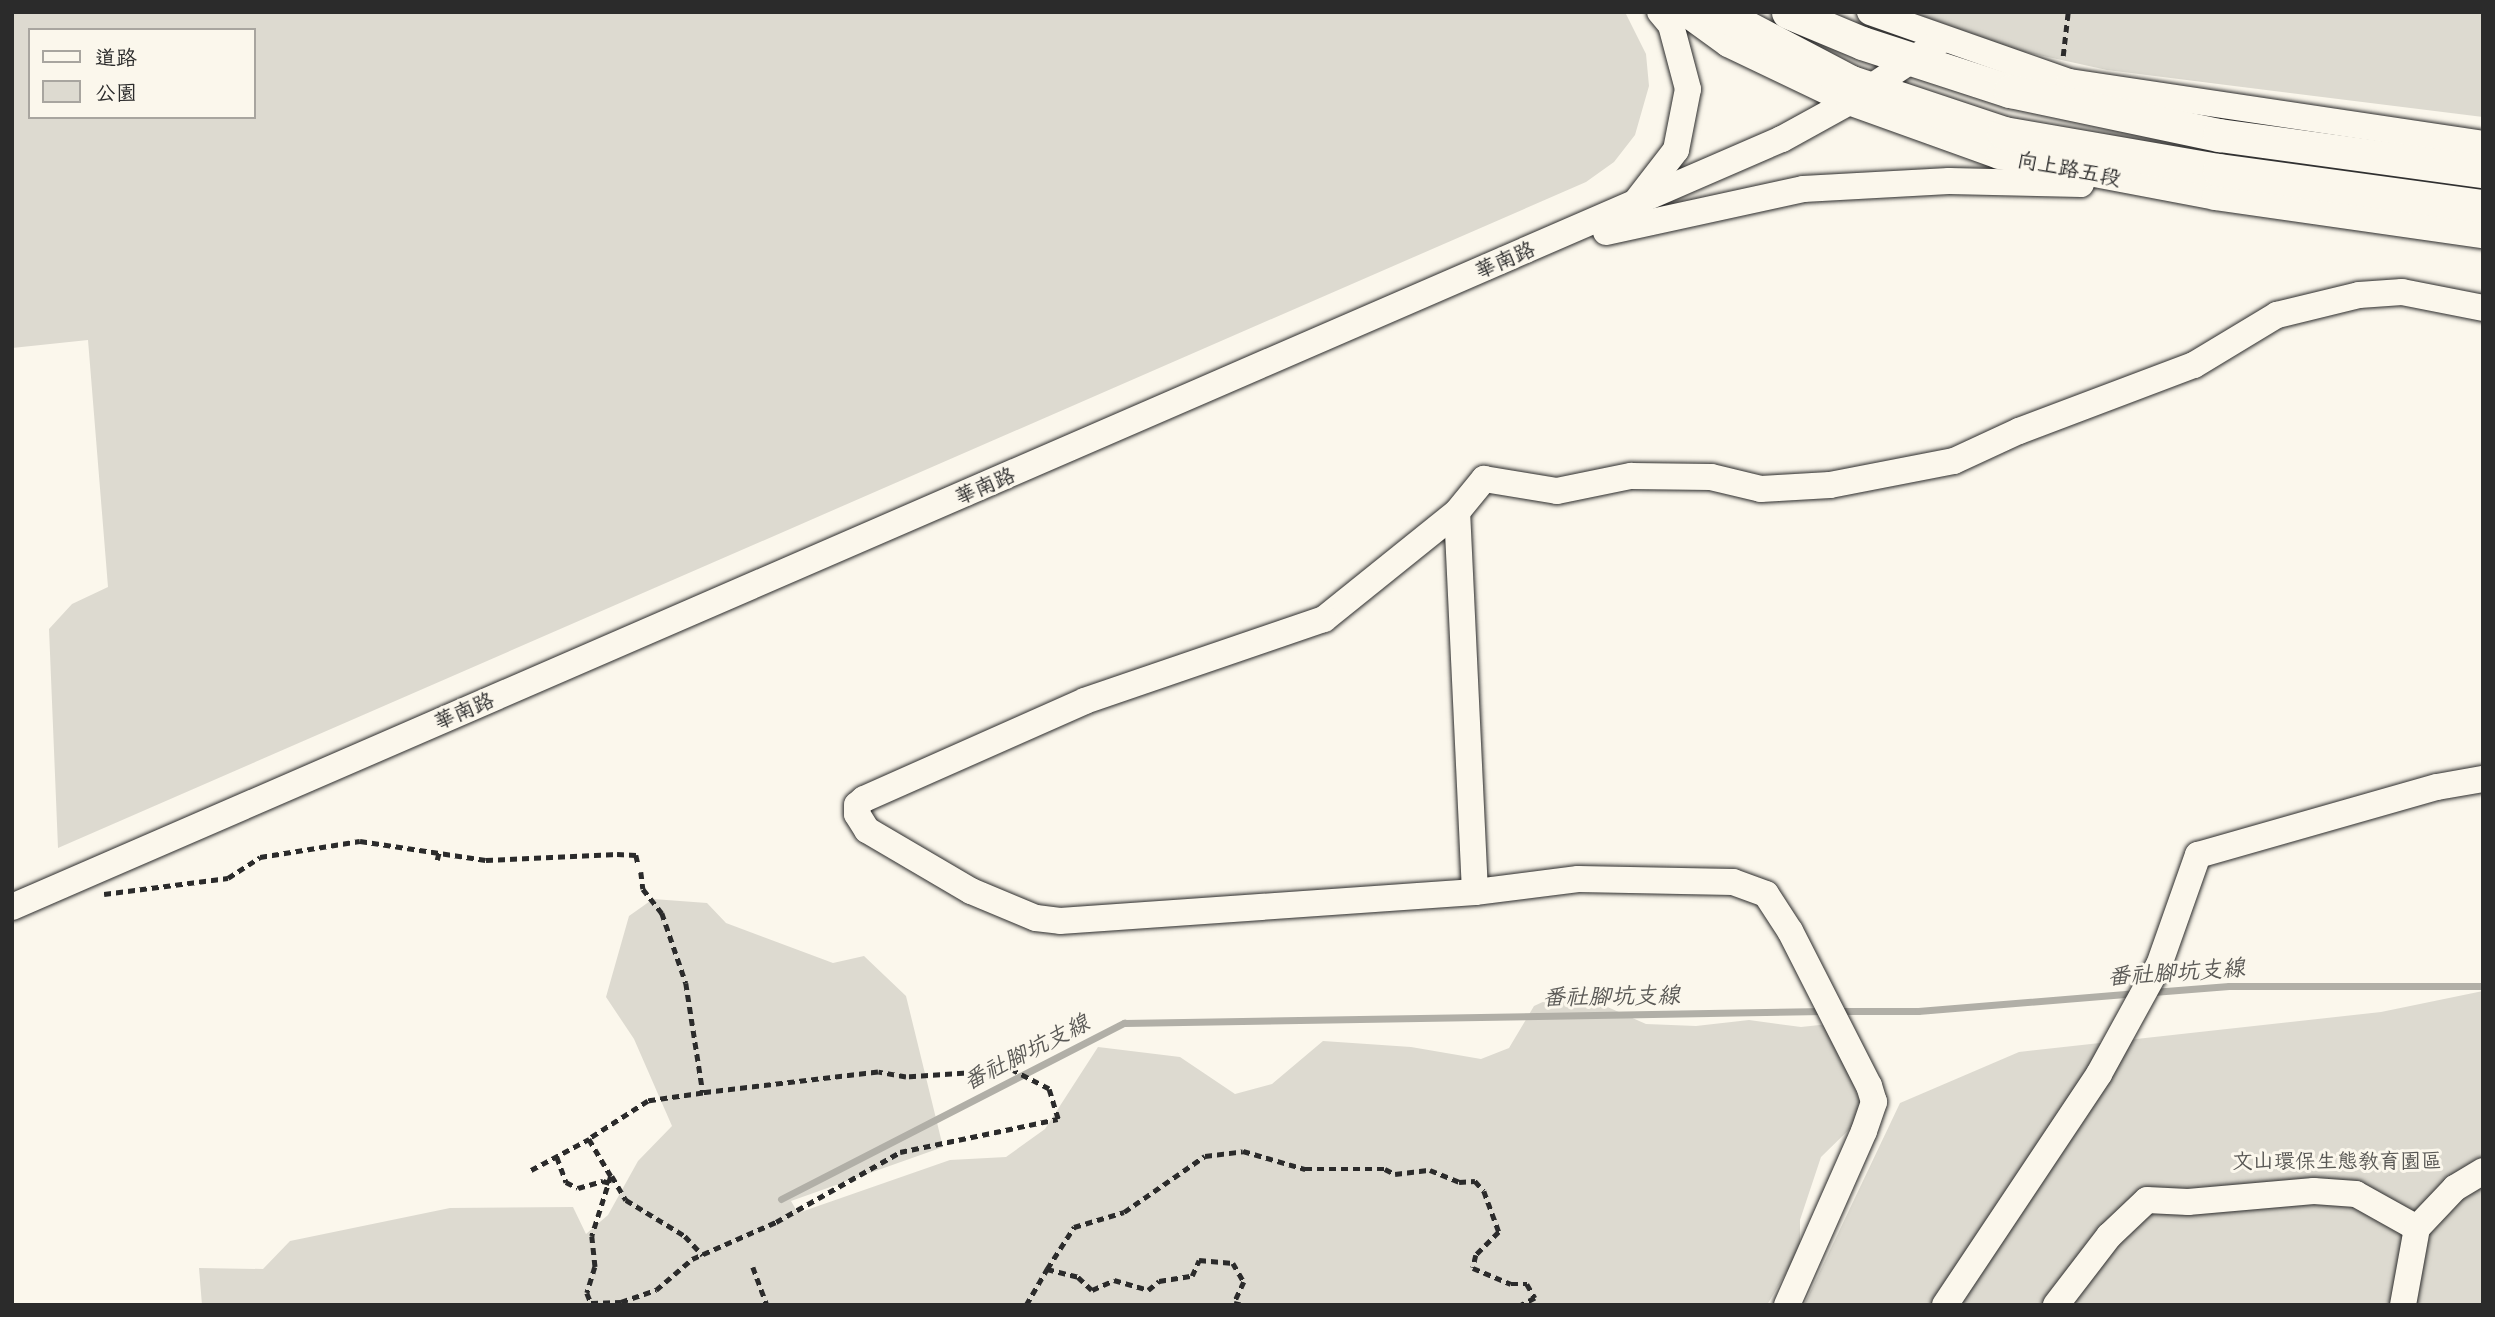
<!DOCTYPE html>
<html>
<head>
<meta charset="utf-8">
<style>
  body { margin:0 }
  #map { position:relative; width:2495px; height:1317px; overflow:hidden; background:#fbf7ec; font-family:Delius,"LXGW WenKai TC",sans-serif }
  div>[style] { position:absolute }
  .green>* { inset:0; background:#dddad0 }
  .stream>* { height:7px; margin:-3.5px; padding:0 3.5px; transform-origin:3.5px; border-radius:3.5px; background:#b1afa7 }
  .path>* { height:4.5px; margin-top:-2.25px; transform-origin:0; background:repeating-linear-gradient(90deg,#2b2b2b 0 7px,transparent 0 12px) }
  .roads { filter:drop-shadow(0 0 2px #2b2b2b) drop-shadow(0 0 2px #2b2b2b) }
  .minor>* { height:26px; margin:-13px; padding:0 13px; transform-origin:13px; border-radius:13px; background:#fbf7ec }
  .major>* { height:33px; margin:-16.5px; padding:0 16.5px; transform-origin:16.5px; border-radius:16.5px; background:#fbf7ec }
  span { translate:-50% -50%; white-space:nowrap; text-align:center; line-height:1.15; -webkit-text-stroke:6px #fbf7ec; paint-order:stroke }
  .street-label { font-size:21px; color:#2b2b2b }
  .park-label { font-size:21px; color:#585754 }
  .water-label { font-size:23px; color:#5a5956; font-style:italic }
  .frame { position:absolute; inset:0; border:14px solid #2b2b2b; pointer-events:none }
  .legend { position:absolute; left:28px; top:28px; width:228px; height:91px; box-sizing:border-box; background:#fbf7ec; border:2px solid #a8a59f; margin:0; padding:9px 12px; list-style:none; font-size:21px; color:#2b2b2b }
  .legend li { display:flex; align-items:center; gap:14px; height:35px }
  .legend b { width:35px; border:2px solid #a8a59f }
</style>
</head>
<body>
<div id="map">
  <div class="green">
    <i style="clip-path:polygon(evenodd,12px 12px,1625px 12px,1646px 54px,1649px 86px,1635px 135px,1614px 162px,1586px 182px,58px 848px,49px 629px,72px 604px,108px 587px,88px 340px,12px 348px,12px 12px,30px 30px,254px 30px,254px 117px,30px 117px,30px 30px)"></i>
    <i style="clip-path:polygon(1911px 12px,2483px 12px,2483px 117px,2107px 70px,2020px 51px)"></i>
    <i style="clip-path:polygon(653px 899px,707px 903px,726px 923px,833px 963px,864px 956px,906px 996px,943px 1147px,791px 1201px,798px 1213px,950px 1160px,1006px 1157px,1045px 1129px,1098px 1047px,1180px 1057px,1235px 1094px,1272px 1084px,1323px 1041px,1411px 1047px,1481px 1059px,1509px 1048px,1534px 1006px,1569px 990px,1646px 1024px,1696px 1026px,1749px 1020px,1801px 1027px,1829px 1024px,1865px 1114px,1821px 1157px,1800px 1220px,1800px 1249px,1767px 1305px,202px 1305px,199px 1268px,263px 1269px,290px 1241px,450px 1208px,573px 1207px,586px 1234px,608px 1215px,638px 1161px,672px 1126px,634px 1039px,606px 997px,629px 916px)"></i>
    <i style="clip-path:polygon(2483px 991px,2483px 1305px,1804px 1305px,1900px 1103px,2019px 1052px,2381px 1012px)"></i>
  </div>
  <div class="stream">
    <i style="left:2153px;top:992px;width:76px;rotate:-4.5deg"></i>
    <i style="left:2229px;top:986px;width:254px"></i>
    <i style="left:1838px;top:1011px;width:80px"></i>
    <i style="left:1918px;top:1011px;width:220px;rotate:-4.7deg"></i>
    <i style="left:781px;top:1199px;width:386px;rotate:-27.2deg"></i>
    <i style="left:1124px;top:1023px;width:699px;rotate:-0.98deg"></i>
  </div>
  <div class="path">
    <i style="left:2063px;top:56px;width:44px;rotate:-83.5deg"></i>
    <i style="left:437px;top:860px;width:8px;rotate:-76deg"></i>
    <i style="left:641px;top:872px;width:17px;rotate:83deg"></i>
    <i style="left:643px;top:889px;width:31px;rotate:52deg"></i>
    <i style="left:662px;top:913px;width:74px;rotate:71.1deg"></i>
    <i style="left:686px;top:983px;width:111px;rotate:81.2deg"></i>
    <i style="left:703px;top:1093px;width:56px;rotate:171.7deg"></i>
    <i style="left:648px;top:1101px;width:70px;rotate:147.2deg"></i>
    <i style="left:589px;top:1139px;width:43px;rotate:59.3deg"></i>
    <i style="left:611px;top:1176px;width:63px;rotate:107.6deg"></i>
    <i style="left:592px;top:1236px;width:31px;rotate:84deg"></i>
    <i style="left:595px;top:1267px;width:27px;rotate:107deg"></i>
    <i style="left:587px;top:1293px;width:11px;rotate:68deg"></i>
    <i style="left:591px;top:1303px;width:30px;rotate:-2deg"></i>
    <i style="left:621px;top:1302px;width:37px;rotate:-19deg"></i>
    <i style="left:656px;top:1290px;width:48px;rotate:-40.7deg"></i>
    <i style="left:692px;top:1259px;width:92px;rotate:-23.8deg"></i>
    <i style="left:776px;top:1222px;width:142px;rotate:-29.4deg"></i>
    <i style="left:900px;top:1152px;width:161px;rotate:-11.8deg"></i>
    <i style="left:1058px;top:1119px;width:31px;rotate:-107deg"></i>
    <i style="left:1049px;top:1089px;width:42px;rotate:-152.8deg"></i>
    <i style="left:1012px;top:1070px;width:106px;rotate:176.2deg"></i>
    <i style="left:906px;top:1077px;width:28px;rotate:-170deg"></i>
    <i style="left:878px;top:1072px;width:176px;rotate:173.2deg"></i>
    <i style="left:104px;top:894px;width:125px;rotate:-7.4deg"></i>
    <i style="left:228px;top:878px;width:38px;rotate:-33deg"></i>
    <i style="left:260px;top:857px;width:101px;rotate:-9.1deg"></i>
    <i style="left:360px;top:841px;width:127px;rotate:8.6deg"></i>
    <i style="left:486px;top:860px;width:131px;rotate:-2.6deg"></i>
    <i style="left:617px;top:854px;width:19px;rotate:3deg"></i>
    <i style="left:636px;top:855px;width:9px;rotate:77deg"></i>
    <i style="left:557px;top:1157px;width:27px;rotate:70deg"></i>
    <i style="left:566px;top:1182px;width:13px;rotate:27deg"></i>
    <i style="left:578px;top:1188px;width:26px;rotate:-16deg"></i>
    <i style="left:603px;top:1181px;width:7px;rotate:16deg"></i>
    <i style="left:531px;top:1170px;width:66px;rotate:-28.1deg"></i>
    <i style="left:612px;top:1176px;width:28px;rotate:60deg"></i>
    <i style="left:626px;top:1200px;width:69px;rotate:31.4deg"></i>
    <i style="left:685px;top:1236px;width:26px;rotate:47deg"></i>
    <i style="left:753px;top:1267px;width:40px;rotate:69.8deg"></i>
    <i style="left:1047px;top:1269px;width:50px;rotate:-57.3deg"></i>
    <i style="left:1074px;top:1227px;width:52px;rotate:-16.7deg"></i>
    <i style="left:1124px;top:1212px;width:98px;rotate:-34.7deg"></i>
    <i style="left:1205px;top:1156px;width:38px;rotate:-7deg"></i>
    <i style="left:1243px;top:1151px;width:65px;rotate:16.2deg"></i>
    <i style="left:1305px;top:1169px;width:80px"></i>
    <i style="left:1385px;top:1169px;width:11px;rotate:27deg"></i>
    <i style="left:1395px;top:1174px;width:35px;rotate:-7deg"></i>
    <i style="left:1430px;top:1170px;width:31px;rotate:22deg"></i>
    <i style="left:1459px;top:1182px;width:16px;rotate:-4deg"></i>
    <i style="left:1475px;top:1181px;width:13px;rotate:48deg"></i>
    <i style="left:1484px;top:1191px;width:44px;rotate:69.9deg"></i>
    <i style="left:1499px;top:1232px;width:33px;rotate:135deg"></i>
    <i style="left:1476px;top:1255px;width:13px;rotate:103deg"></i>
    <i style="left:1473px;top:1268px;width:41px;rotate:22.8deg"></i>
    <i style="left:1511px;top:1284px;width:16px"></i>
    <i style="left:1527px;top:1284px;width:16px;rotate:60deg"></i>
    <i style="left:1535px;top:1298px;width:15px;rotate:152deg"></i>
    <i style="left:1026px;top:1305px;width:42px;rotate:-59.7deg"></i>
    <i style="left:1047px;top:1269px;width:32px;rotate:14deg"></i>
    <i style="left:1078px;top:1277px;width:19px;rotate:43deg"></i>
    <i style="left:1092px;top:1290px;width:24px;rotate:-24deg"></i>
    <i style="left:1114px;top:1280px;width:35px;rotate:16deg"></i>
    <i style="left:1148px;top:1290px;width:14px;rotate:-39deg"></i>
    <i style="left:1159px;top:1281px;width:33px;rotate:-9deg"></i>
    <i style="left:1192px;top:1276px;width:17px;rotate:-66deg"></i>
    <i style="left:1199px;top:1260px;width:34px;rotate:5deg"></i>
    <i style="left:1233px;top:1263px;width:22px;rotate:60deg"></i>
    <i style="left:1244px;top:1282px;width:23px;rotate:115deg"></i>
    <i style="left:1234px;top:1303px;width:9px;rotate:13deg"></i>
  </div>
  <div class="roads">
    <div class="minor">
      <i style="left:1684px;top:12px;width:54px;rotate:36deg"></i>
      <i style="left:1728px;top:44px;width:134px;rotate:25.6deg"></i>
      <i style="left:1849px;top:102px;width:159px;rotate:19.8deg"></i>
      <i style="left:1999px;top:156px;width:220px;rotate:10.7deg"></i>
      <i style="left:2215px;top:197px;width:271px;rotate:8.1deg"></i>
      <i style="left:1870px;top:12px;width:211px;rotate:19.4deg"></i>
      <i style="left:2069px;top:82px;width:419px;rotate:8.5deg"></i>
      <i style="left:1635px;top:203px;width:67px;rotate:-52.3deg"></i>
      <i style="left:1676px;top:150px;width:62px;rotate:-78.9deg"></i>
      <i style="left:1688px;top:89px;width:66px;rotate:-104.9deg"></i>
      <i style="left:1671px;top:25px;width:17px;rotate:-130deg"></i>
      <i style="left:1606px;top:232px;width:202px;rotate:-12.3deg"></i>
      <i style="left:1803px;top:189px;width:146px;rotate:-3.1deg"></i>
      <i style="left:1949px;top:181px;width:132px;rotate:1.3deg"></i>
      <i style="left:1457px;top:512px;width:171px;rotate:141.2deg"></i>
      <i style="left:1324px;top:619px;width:253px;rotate:161.1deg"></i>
      <i style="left:1085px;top:701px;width:242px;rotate:156.1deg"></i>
      <i style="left:864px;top:799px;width:9px;rotate:139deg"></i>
      <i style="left:857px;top:805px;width:9px;rotate:90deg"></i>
      <i style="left:857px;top:814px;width:19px;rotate:58deg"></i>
      <i style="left:867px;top:830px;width:121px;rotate:30.4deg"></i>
      <i style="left:971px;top:891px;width:70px;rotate:22.6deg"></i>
      <i style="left:1036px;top:918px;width:24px;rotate:7deg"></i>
      <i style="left:1060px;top:921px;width:416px;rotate:-4deg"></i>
      <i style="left:12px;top:907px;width:1929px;rotate:-23.46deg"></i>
      <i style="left:1782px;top:139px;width:77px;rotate:-28.9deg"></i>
      <i style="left:1849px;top:102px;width:113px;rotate:-33.8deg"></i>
      <i style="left:1787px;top:1305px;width:190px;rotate:-66.1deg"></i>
      <i style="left:1864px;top:1131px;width:31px;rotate:-71deg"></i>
      <i style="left:1874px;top:1102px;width:17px;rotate:-107deg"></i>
      <i style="left:1869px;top:1086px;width:174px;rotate:-117deg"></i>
      <i style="left:1790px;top:931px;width:44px;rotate:-123deg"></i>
      <i style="left:1766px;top:894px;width:35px;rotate:-160deg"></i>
      <i style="left:1733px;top:882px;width:155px;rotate:-178.9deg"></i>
      <i style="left:1578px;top:879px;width:104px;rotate:172.8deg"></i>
      <i style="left:1475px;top:892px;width:380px;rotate:-92.7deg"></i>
      <i style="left:1457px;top:512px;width:43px;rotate:-50.7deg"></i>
      <i style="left:1484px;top:479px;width:74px;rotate:9.3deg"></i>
      <i style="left:1557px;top:491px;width:76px;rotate:-11.5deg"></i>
      <i style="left:1631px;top:476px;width:80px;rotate:0.7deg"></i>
      <i style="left:1711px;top:477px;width:51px;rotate:13.5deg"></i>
      <i style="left:1761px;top:489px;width:69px;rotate:-3.3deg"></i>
      <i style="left:1830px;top:485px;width:126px;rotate:-11deg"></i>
      <i style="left:1954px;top:461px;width:72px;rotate:-24.8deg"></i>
      <i style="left:2019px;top:431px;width:187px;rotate:-20.7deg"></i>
      <i style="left:2194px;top:365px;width:97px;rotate:-31.1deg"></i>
      <i style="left:2277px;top:315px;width:84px;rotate:-13.7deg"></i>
      <i style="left:2359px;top:295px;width:43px;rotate:-4deg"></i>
      <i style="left:2402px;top:292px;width:83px;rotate:11.2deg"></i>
      <i style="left:1945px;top:1305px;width:278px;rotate:-56.3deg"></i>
      <i style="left:2099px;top:1074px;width:124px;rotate:-61.2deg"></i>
      <i style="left:2159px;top:965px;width:117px;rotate:-70.5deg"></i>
      <i style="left:2198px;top:855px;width:248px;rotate:-15.9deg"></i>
      <i style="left:2437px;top:787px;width:47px;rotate:-9.9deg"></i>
      <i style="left:2056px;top:1305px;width:87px;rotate:-52.5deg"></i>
      <i style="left:2109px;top:1236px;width:52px;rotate:-43.5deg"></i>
      <i style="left:2147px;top:1200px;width:41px;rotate:2.8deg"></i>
      <i style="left:2188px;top:1202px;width:126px;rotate:-5deg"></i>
      <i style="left:2314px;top:1191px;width:42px;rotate:4.1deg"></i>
      <i style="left:2356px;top:1194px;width:70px;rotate:29.1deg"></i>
      <i style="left:2403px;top:1305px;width:78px;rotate:-79.7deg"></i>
      <i style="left:2417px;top:1228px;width:55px;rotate:-46.5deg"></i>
      <i style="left:2455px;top:1188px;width:33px;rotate:-31deg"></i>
    </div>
    <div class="major">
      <i style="left:1718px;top:12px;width:150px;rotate:27.8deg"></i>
      <i style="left:1851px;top:82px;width:161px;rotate:18.4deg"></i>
      <i style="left:2004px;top:133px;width:218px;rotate:9.8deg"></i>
      <i style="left:2219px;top:170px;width:266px;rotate:7.8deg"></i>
      <i style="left:1788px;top:12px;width:80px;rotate:22.7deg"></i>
      <i style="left:1862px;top:43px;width:156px;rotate:18deg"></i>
      <i style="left:2010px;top:91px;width:214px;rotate:11.9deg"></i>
      <i style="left:2219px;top:135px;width:266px;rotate:7.8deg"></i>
    </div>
  </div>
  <div class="street-label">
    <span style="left:2069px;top:169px;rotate:11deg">向上路五段</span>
    <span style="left:1505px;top:260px;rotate:-23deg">華南路</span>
    <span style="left:985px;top:486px;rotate:-23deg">華南路</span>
    <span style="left:464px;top:711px;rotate:-23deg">華南路</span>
  </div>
  <div class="park-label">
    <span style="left:2337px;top:1161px">文山環保生態教育園區</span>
  </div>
  <div class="water-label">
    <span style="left:2176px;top:972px;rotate:-4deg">番社腳坑支線</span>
    <span style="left:1611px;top:996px;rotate:-1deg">番社腳坑支線</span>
    <span style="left:1026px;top:1052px;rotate:-27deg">番社腳坑支線</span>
  </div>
  <div class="frame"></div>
  <ul class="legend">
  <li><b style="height:9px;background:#fbf7ec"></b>道路</li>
  <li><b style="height:19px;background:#dddad0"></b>公園</li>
  </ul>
</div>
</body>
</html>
